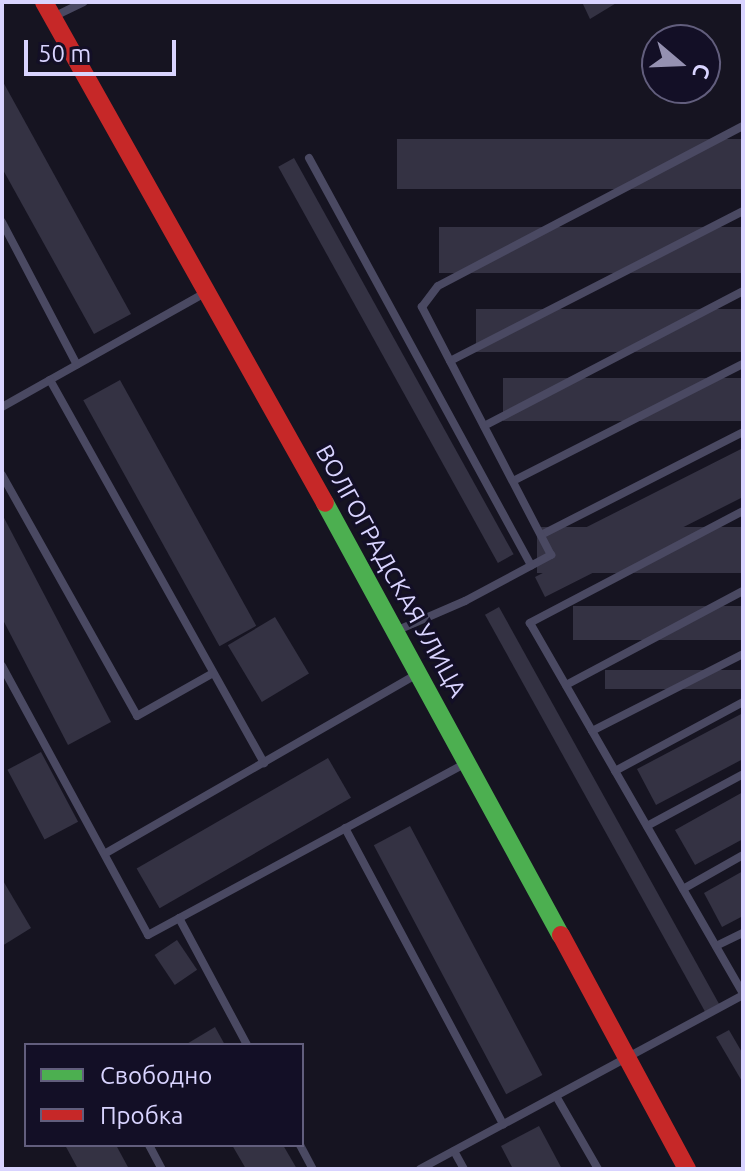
<!DOCTYPE html>
<html>
<head>
<meta charset="utf-8">
<style>
  body { margin:0 }
  #map { position:relative; width:745px; height:1171px; overflow:hidden; background:#161421; font-family:Ubuntu,sans-serif }
  div>[style] { position:absolute }
  .building>* { inset:0; background:#343243; transform-origin:0 0 }
  .lane>* { height:8px; margin:-4px; padding:0 4px; transform-origin:4px; border-radius:4px; background:#4a4962 }
  .fast>* { height:18px; margin:-9px; padding:0 9px; transform-origin:9px; border-radius:9px; background:#4caf50 }
  .jam>* { height:18px; margin:-9px; padding:0 9px; transform-origin:9px; border-radius:9px; background:#c62828 }
  span { translate:-50% -50%; white-space:nowrap; text-align:center; line-height:1.15; -webkit-text-stroke:6px #130f26; paint-order:stroke }
  .street-label { font-size:24px; color:#d9d4ff }
  .frame { position:absolute; inset:0; border:4px solid #d9d4ff; pointer-events:none }
  .legend { position:absolute; left:24px; top:1043px; width:280px; height:104px; box-sizing:border-box; background:#130f26; border:2px solid #625e7d; margin:0; padding:10px 14px; list-style:none; font-size:24px; color:#d9d4ff }
  .legend li { display:flex; align-items:center; gap:16px; height:40px }
  .legend b { width:40px; border:2px solid #625e7d }
  .north { position:absolute; left:641px; top:24px; width:80px; height:80px; box-sizing:border-box; background:#130f26; border:2px solid #625e7d; border-radius:50%; rotate:109deg; font-size:22px; font-weight:700; line-height:32px; text-align:center; color:#d9d4ff }
  .north::after { content:''; display:block; margin:auto; width:28px; height:36px; background:#9591b1; clip-path:polygon(50% 0,100% 100%,50% 72%,0 100%) }
  .scale { position:absolute; left:24px; top:40px; width:152px; height:36px; box-sizing:border-box; border:4px solid #d9d4ff; border-top:0; padding-left:10px; font-size:24px; line-height:28px; white-space:nowrap; color:#d9d4ff; -webkit-text-stroke:6px #130f26; paint-order:stroke }
</style>
</head>
<body>
<div id="map">
  <div class="building">
    <i style="clip-path:polygon(582px 2px,618px 2px,590px 19px)"></i>
    <i style="clip-path:polygon(2px 80px,131px 314px,94px 334px,2px 168px)"></i>
    <i style="left:743px;top:139px;width:50px;height:346px;rotate:90deg"></i>
    <i style="left:294px;top:158px;width:453px;height:18px;rotate:61deg"></i>
    <i style="left:743px;top:227px;width:46px;height:304px;rotate:90deg"></i>
    <i style="left:743px;top:309px;width:43px;height:267px;rotate:90deg"></i>
    <i style="left:743px;top:378px;width:43px;height:240px;rotate:90deg"></i>
    <i style="left:120px;top:380px;width:281px;height:42px;rotate:61deg"></i>
    <i style="clip-path:polygon(743px 448px,743px 497px,545px 597px,535px 577px,570px 559px,561px 540px)"></i>
    <i style="clip-path:polygon(2px 514px,111px 722px,68px 745px,2px 618px)"></i>
    <i style="left:743px;top:527px;width:46px;height:206px;rotate:90deg"></i>
    <i style="left:743px;top:606px;width:34px;height:170px;rotate:90deg"></i>
    <i style="left:499px;top:607px;width:454px;height:16px;rotate:61deg"></i>
    <i style="left:275px;top:617px;width:66px;height:55px;rotate:59deg"></i>
    <i style="left:743px;top:670px;width:19px;height:138px;rotate:90deg"></i>
    <i style="clip-path:polygon(743px 713px,743px 759px,656px 805px,637px 769px)"></i>
    <i style="left:41px;top:752px;width:79px;height:38px;rotate:62deg"></i>
    <i style="left:328px;top:758px;width:46px;height:221px;rotate:60deg"></i>
    <i style="clip-path:polygon(743px 792px,743px 839px,695px 865px,675px 830px)"></i>
    <i style="left:410px;top:826px;width:282px;height:41px;rotate:62deg"></i>
    <i style="clip-path:polygon(743px 871px,743px 916px,722px 927px,704px 893px)"></i>
    <i style="clip-path:polygon(2px 879px,31px 928px,2px 946px)"></i>
    <i style="left:177px;top:940px;width:36px;height:27px;rotate:56deg"></i>
    <i style="clip-path:polygon(215px 1027px,225px 1045px,185px 1045px)"></i>
    <i style="clip-path:polygon(729px 1030px,743px 1054px,743px 1083px,716px 1037px)"></i>
    <i style="clip-path:polygon(539px 1126px,562px 1169px,513px 1169px,501px 1146px)"></i>
    <i style="clip-path:polygon(65px 1145px,116px 1145px,129px 1169px,78px 1169px)"></i>
    <i style="clip-path:polygon(232px 1145px,283px 1145px,297px 1169px,246px 1169px)"></i>
  </div>
  <div class="lane">
    <i style="left:53px;top:17px;width:34px;rotate:-26deg"></i>
    <i style="left:309px;top:158px;width:464px;rotate:61.4deg"></i>
    <i style="left:2px;top:222px;width:161px;rotate:62.3deg"></i>
    <i style="left:203px;top:294px;width:176px;rotate:150.7deg"></i>
    <i style="left:50px;top:380px;width:439px;rotate:60.8deg"></i>
    <i style="left:450px;top:361px;width:329px;rotate:-27.1deg"></i>
    <i style="left:2px;top:407px;width:55px;rotate:-29.4deg"></i>
    <i style="left:484px;top:426px;width:292px;rotate:-27.5deg"></i>
    <i style="left:2px;top:475px;width:276px;rotate:60.7deg"></i>
    <i style="left:137px;top:716px;width:87px;rotate:-29.5deg"></i>
    <i style="left:513px;top:481px;width:258px;rotate:-27deg"></i>
    <i style="left:743px;top:511px;width:241px;rotate:152.3deg"></i>
    <i style="left:530px;top:623px;width:427px;rotate:60.1deg"></i>
    <i style="left:541px;top:535px;width:227px;rotate:-27deg"></i>
    <i style="left:398px;top:630px;width:73px;rotate:-23.4deg"></i>
    <i style="left:465px;top:601px;width:98px;rotate:-28.1deg"></i>
    <i style="left:551px;top:555px;width:280px;rotate:-117.5deg"></i>
    <i style="left:422px;top:307px;width:26px;rotate:-53deg"></i>
    <i style="left:438px;top:286px;width:344px;rotate:-27.7deg"></i>
    <i style="left:2px;top:666px;width:306px;rotate:61.5deg"></i>
    <i style="left:148px;top:935px;width:359px;rotate:-28.4deg"></i>
    <i style="left:566px;top:685px;width:200px;rotate:-28deg"></i>
    <i style="left:592px;top:731px;width:169px;rotate:-27deg"></i>
    <i style="left:615px;top:771px;width:145px;rotate:-28.3deg"></i>
    <i style="left:647px;top:826px;width:109px;rotate:-28.4deg"></i>
    <i style="left:345px;top:828px;width:336px;rotate:61.9deg"></i>
    <i style="left:106px;top:853px;width:359px;rotate:-29.9deg"></i>
    <i style="left:683px;top:889px;width:69px;rotate:-29.5deg"></i>
    <i style="left:179px;top:918px;width:144px;rotate:61.8deg"></i>
    <i style="left:716px;top:946px;width:30px;rotate:-26deg"></i>
    <i style="left:556px;top:1096px;width:84px;rotate:60.1deg"></i>
    <i style="left:149px;top:1145px;width:27px;rotate:62deg"></i>
    <i style="left:300px;top:1145px;width:27px;rotate:62deg"></i>
    <i style="left:454px;top:1151px;width:21px;rotate:61deg"></i>
    <i style="left:420px;top:1169px;width:367px;rotate:-28.3deg"></i>
  </div>
  <div class="fast">
    <i style="left:325px;top:503px;width:492px;rotate:61.4deg"></i>
  </div>
  <div class="jam">
    <i style="left:44px;top:2px;width:574px;rotate:60.71deg"></i>
    <i style="left:561px;top:935px;width:266px;rotate:61.7deg"></i>
  </div>
  <div class="street-label">
    <span style="left:391px;top:571px;rotate:61deg">ВОЛГОГРАДСКАЯ УЛИЦА</span>
  </div>
  <div class="frame"></div>
  <ul class="legend">
  <li><b style="height:10px;background:#4caf50"></b>Свободно</li>
  <li><b style="height:10px;background:#c62828"></b>Пробка</li>
  </ul>
  <div class="north">С</div>
  <div class="scale">50 m</div>
</div>
</body>
</html>
